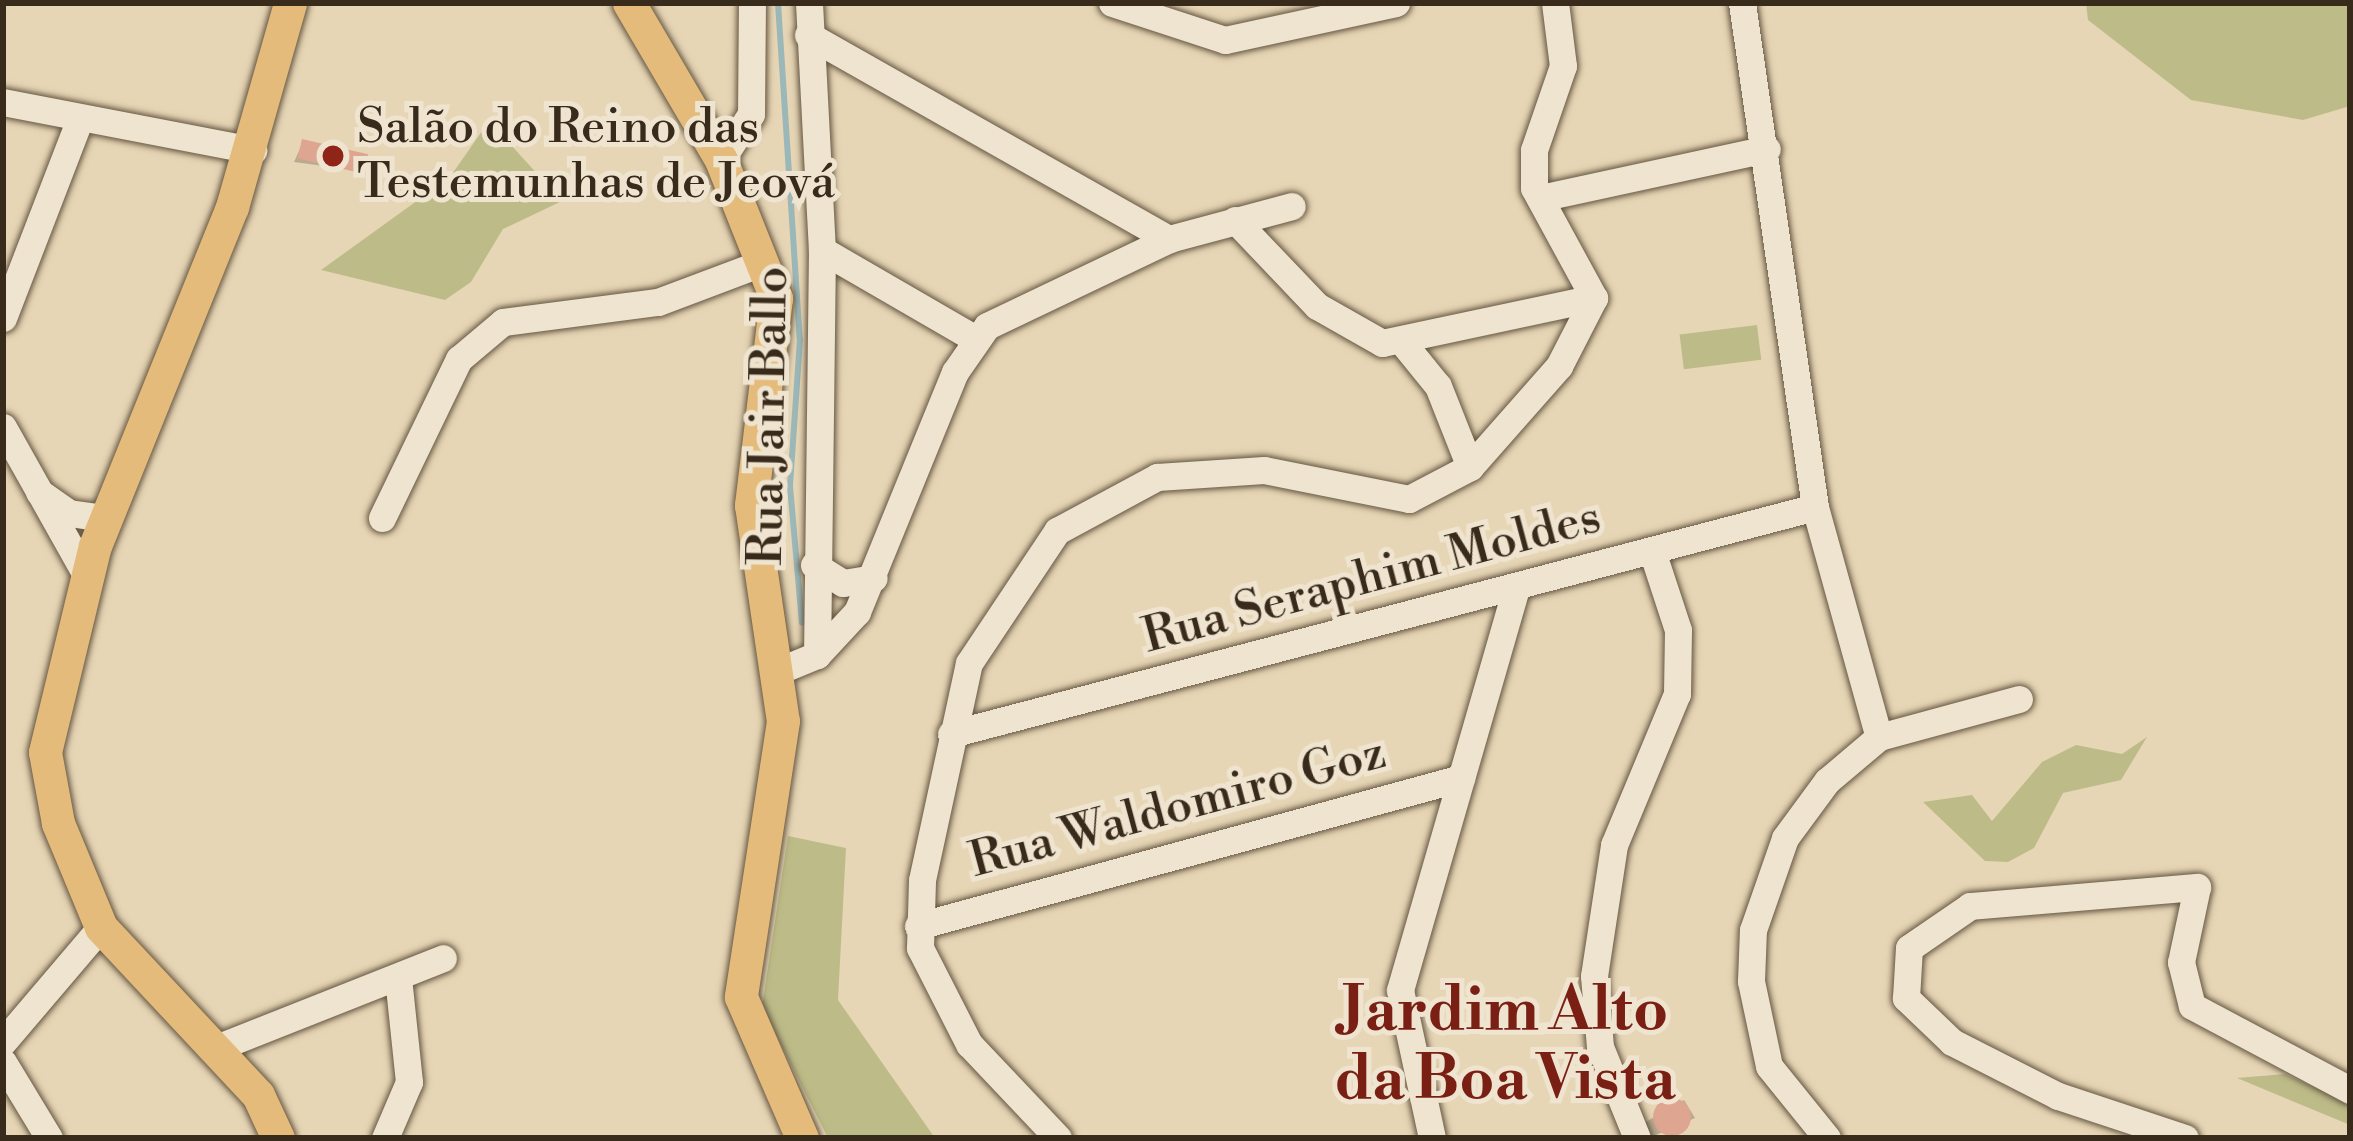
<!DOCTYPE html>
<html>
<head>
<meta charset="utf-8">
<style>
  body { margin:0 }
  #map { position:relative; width:2353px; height:1141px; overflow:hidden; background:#e7d6b5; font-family:"Libre Bodoni",serif }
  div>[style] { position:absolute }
  .green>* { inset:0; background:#bdbc88; transform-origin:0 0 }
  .shadow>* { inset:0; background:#0003 }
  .stream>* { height:6px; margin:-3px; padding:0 3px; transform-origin:3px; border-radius:3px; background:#9bb7b8 }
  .building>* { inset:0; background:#dea690; transform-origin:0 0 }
  .round { border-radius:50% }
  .roads { filter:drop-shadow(0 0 3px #645642) drop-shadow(0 0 3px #645642) }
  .minor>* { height:27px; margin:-13.5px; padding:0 13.5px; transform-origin:13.5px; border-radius:13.5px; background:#efe4cf }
  .major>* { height:33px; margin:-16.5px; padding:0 16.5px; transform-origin:16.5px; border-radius:16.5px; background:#e4bb7a }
  .dots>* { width:33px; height:33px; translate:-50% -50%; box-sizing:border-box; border:6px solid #efe4cf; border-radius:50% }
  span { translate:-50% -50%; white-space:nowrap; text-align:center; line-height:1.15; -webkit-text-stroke:10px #efe4cf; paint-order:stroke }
  .poi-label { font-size:48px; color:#392b1b }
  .left { translate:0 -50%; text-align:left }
  .street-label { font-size:48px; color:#392b1b }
  .district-label { font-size:60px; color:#7a1f14; font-weight:700 }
  .frame { position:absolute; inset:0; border:6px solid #392b1b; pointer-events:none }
</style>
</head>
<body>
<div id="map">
  <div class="green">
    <i style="clip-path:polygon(2086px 3px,2350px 3px,2350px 106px,2303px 120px,2191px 100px,2088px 20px)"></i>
    <i style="clip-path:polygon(489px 121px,562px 201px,503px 229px,471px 282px,445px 300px,321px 270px,450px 177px)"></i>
    <i style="left:1757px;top:325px;width:35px;height:78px;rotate:83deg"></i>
    <i style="clip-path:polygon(2147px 737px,2121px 780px,2063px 793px,2034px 848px,2008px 862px,1985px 861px,1923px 802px,1972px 795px,1992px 821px,2042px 762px,2076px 745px,2122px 754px)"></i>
    <i style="clip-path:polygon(788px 836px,846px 848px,838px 1000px,935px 1138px,828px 1138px,762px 1007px)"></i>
    <i style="clip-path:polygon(2285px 1074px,2350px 1104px,2350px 1125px,2237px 1078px)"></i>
  </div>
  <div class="shadow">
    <i style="clip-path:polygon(303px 142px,361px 171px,294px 162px)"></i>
    <i style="clip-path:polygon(1684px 1100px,1695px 1118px,1649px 1138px,1644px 1123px)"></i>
  </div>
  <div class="stream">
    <i style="left:778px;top:3px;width:337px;rotate:86.3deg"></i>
    <i style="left:800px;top:339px;width:147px;rotate:93.9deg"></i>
    <i style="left:790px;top:486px;width:137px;rotate:85deg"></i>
  </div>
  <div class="building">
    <i style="left:302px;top:139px;width:68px;height:20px;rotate:13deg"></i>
    <i class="round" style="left:1653px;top:1098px;width:38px;height:38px"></i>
  </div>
  <div class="roads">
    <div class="minor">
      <i style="left:809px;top:3px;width:247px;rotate:87deg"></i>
      <i style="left:822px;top:250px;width:405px;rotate:90.7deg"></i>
      <i style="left:1112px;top:3px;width:119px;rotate:18.1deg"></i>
      <i style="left:1225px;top:40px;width:175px;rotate:-12.2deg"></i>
      <i style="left:1742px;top:3px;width:509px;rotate:81.76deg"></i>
      <i style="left:1815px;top:507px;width:239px;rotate:74.5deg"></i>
      <i style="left:808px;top:35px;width:415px;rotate:29.5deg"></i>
      <i style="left:3px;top:102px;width:255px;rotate:10.9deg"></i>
      <i style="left:721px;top:160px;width:55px;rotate:-56.9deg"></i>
      <i style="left:751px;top:114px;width:111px;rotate:-89.5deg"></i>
      <i style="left:1540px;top:198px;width:232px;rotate:-12.2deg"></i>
      <i style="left:1235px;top:220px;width:119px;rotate:46.4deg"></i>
      <i style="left:1317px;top:306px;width:75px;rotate:29.6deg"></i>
      <i style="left:1382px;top:343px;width:217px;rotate:-12deg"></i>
      <i style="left:822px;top:250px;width:176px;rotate:30.1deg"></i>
      <i style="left:3px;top:318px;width:214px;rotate:-68.9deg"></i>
      <i style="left:1403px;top:343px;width:55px;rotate:50.9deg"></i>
      <i style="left:1438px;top:386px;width:87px;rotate:68.4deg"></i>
      <i style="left:3px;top:427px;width:170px;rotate:60.7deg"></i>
      <i style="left:39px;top:492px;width:37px;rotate:35deg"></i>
      <i style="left:69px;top:513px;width:36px;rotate:8deg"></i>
      <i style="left:382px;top:518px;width:177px;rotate:-64.2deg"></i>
      <i style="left:459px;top:359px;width:57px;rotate:-40.1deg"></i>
      <i style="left:503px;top:322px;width:156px;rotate:-7.4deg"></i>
      <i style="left:658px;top:302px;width:111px;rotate:-20.6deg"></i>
      <i style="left:814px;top:565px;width:34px;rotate:32deg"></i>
      <i style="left:843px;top:583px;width:31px;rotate:-9deg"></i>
      <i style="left:778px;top:671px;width:42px;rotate:-22.3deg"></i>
      <i style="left:817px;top:655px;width:59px;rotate:-47.1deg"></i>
      <i style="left:857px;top:612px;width:259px;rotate:-67.8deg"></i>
      <i style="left:955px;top:372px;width:56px;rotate:-55.2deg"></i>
      <i style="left:987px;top:326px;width:202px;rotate:-25.5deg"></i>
      <i style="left:1169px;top:239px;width:127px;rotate:-15deg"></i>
      <i style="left:951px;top:734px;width:893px;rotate:-14.72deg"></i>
      <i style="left:918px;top:926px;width:563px;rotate:-15.25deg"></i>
      <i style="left:3px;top:1042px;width:151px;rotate:-49.6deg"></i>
      <i style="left:216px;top:1048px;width:244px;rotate:-21.6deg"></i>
      <i style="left:3px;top:1062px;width:89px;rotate:58.8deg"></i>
      <i style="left:385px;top:1138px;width:61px;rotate:-66.8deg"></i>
      <i style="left:409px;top:1082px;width:105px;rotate:-96deg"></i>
      <i style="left:1058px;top:1138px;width:129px;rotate:-133.4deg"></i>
      <i style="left:969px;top:1044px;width:108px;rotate:-117deg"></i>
      <i style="left:920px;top:948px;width:68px;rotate:-88.3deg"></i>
      <i style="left:922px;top:880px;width:222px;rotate:-77.8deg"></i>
      <i style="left:969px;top:663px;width:159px;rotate:-56.3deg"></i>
      <i style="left:1057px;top:531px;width:114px;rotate:-28.4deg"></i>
      <i style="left:1157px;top:477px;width:107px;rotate:-3.7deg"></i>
      <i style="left:1264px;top:470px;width:148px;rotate:11.3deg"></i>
      <i style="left:1409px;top:499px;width:69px;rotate:-27.7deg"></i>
      <i style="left:1470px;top:467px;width:135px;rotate:-48.6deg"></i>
      <i style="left:1559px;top:366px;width:76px;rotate:-62.8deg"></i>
      <i style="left:1594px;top:298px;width:125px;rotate:-118.6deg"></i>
      <i style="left:1534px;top:188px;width:38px;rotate:-90deg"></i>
      <i style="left:1534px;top:150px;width:89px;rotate:-71deg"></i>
      <i style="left:1563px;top:66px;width:64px;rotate:-97.2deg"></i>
      <i style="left:1432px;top:1138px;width:151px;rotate:-102.2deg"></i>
      <i style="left:1400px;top:990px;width:419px;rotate:-73.9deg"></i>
      <i style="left:1637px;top:1138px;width:98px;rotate:-112.1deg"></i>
      <i style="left:1600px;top:1047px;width:71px;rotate:-94.8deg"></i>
      <i style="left:1594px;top:976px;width:133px;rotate:-81.3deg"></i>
      <i style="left:1614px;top:845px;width:164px;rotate:-67.4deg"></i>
      <i style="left:1677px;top:694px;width:64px;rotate:-89.1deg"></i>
      <i style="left:1678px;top:630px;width:83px;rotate:-108.2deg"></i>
      <i style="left:1827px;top:1138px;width:92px;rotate:-128.9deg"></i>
      <i style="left:1769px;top:1066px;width:87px;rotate:-102deg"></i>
      <i style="left:1751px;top:981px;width:51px;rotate:-87.8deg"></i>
      <i style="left:1753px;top:930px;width:97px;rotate:-70.8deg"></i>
      <i style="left:1785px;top:838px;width:71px;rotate:-53.6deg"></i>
      <i style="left:1827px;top:781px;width:68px;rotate:-40.2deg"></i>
      <i style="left:1879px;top:737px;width:145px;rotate:-15.2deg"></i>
      <i style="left:2185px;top:1138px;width:134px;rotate:-161.7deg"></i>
      <i style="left:2058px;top:1096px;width:119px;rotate:-153deg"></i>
      <i style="left:1952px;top:1042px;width:64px;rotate:-136.3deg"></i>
      <i style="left:1906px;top:998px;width:50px;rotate:-86.6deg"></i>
      <i style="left:1909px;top:948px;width:74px;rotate:-34.5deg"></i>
      <i style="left:1970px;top:906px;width:228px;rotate:-4.8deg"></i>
      <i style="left:2197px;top:887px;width:77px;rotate:102deg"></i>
      <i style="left:2181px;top:962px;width:45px;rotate:76deg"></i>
      <i style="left:2192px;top:1006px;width:179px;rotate:28deg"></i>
    </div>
    <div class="major">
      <i style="left:629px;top:3px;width:182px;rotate:59.6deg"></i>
      <i style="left:721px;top:160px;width:149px;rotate:68.3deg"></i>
      <i style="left:776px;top:298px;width:209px;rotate:96.9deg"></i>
      <i style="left:751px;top:505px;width:218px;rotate:81.6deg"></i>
      <i style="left:783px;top:721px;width:279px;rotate:98.7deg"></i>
      <i style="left:741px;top:997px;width:154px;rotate:66.6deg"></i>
      <i style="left:278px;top:1138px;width:47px;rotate:-114.9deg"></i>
      <i style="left:258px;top:1095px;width:230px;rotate:-133.1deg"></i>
      <i style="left:101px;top:927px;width:113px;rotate:-112.5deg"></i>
      <i style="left:58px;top:823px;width:72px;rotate:-100.4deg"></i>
      <i style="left:45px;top:752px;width:212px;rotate:-76.4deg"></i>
      <i style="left:95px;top:546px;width:366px;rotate:-68deg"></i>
      <i style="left:232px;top:207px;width:212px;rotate:-74.1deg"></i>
    </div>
  </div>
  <div class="dots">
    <i style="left:333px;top:156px;background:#8f2418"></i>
  </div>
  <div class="poi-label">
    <span class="left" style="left:357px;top:156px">Salão do Reino das<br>Testemunhas de Jeová</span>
  </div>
  <div class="street-label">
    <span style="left:770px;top:416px;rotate:-89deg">Rua Jair Ballo</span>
    <span style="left:1372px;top:578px;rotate:-15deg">Rua Seraphim Moldes</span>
    <span style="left:1178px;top:808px;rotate:-15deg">Rua Waldomiro Goz</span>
  </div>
  <div class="district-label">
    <span style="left:1505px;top:1046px">Jardim Alto<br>da Boa Vista</span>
  </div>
  <div class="frame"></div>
</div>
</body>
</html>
